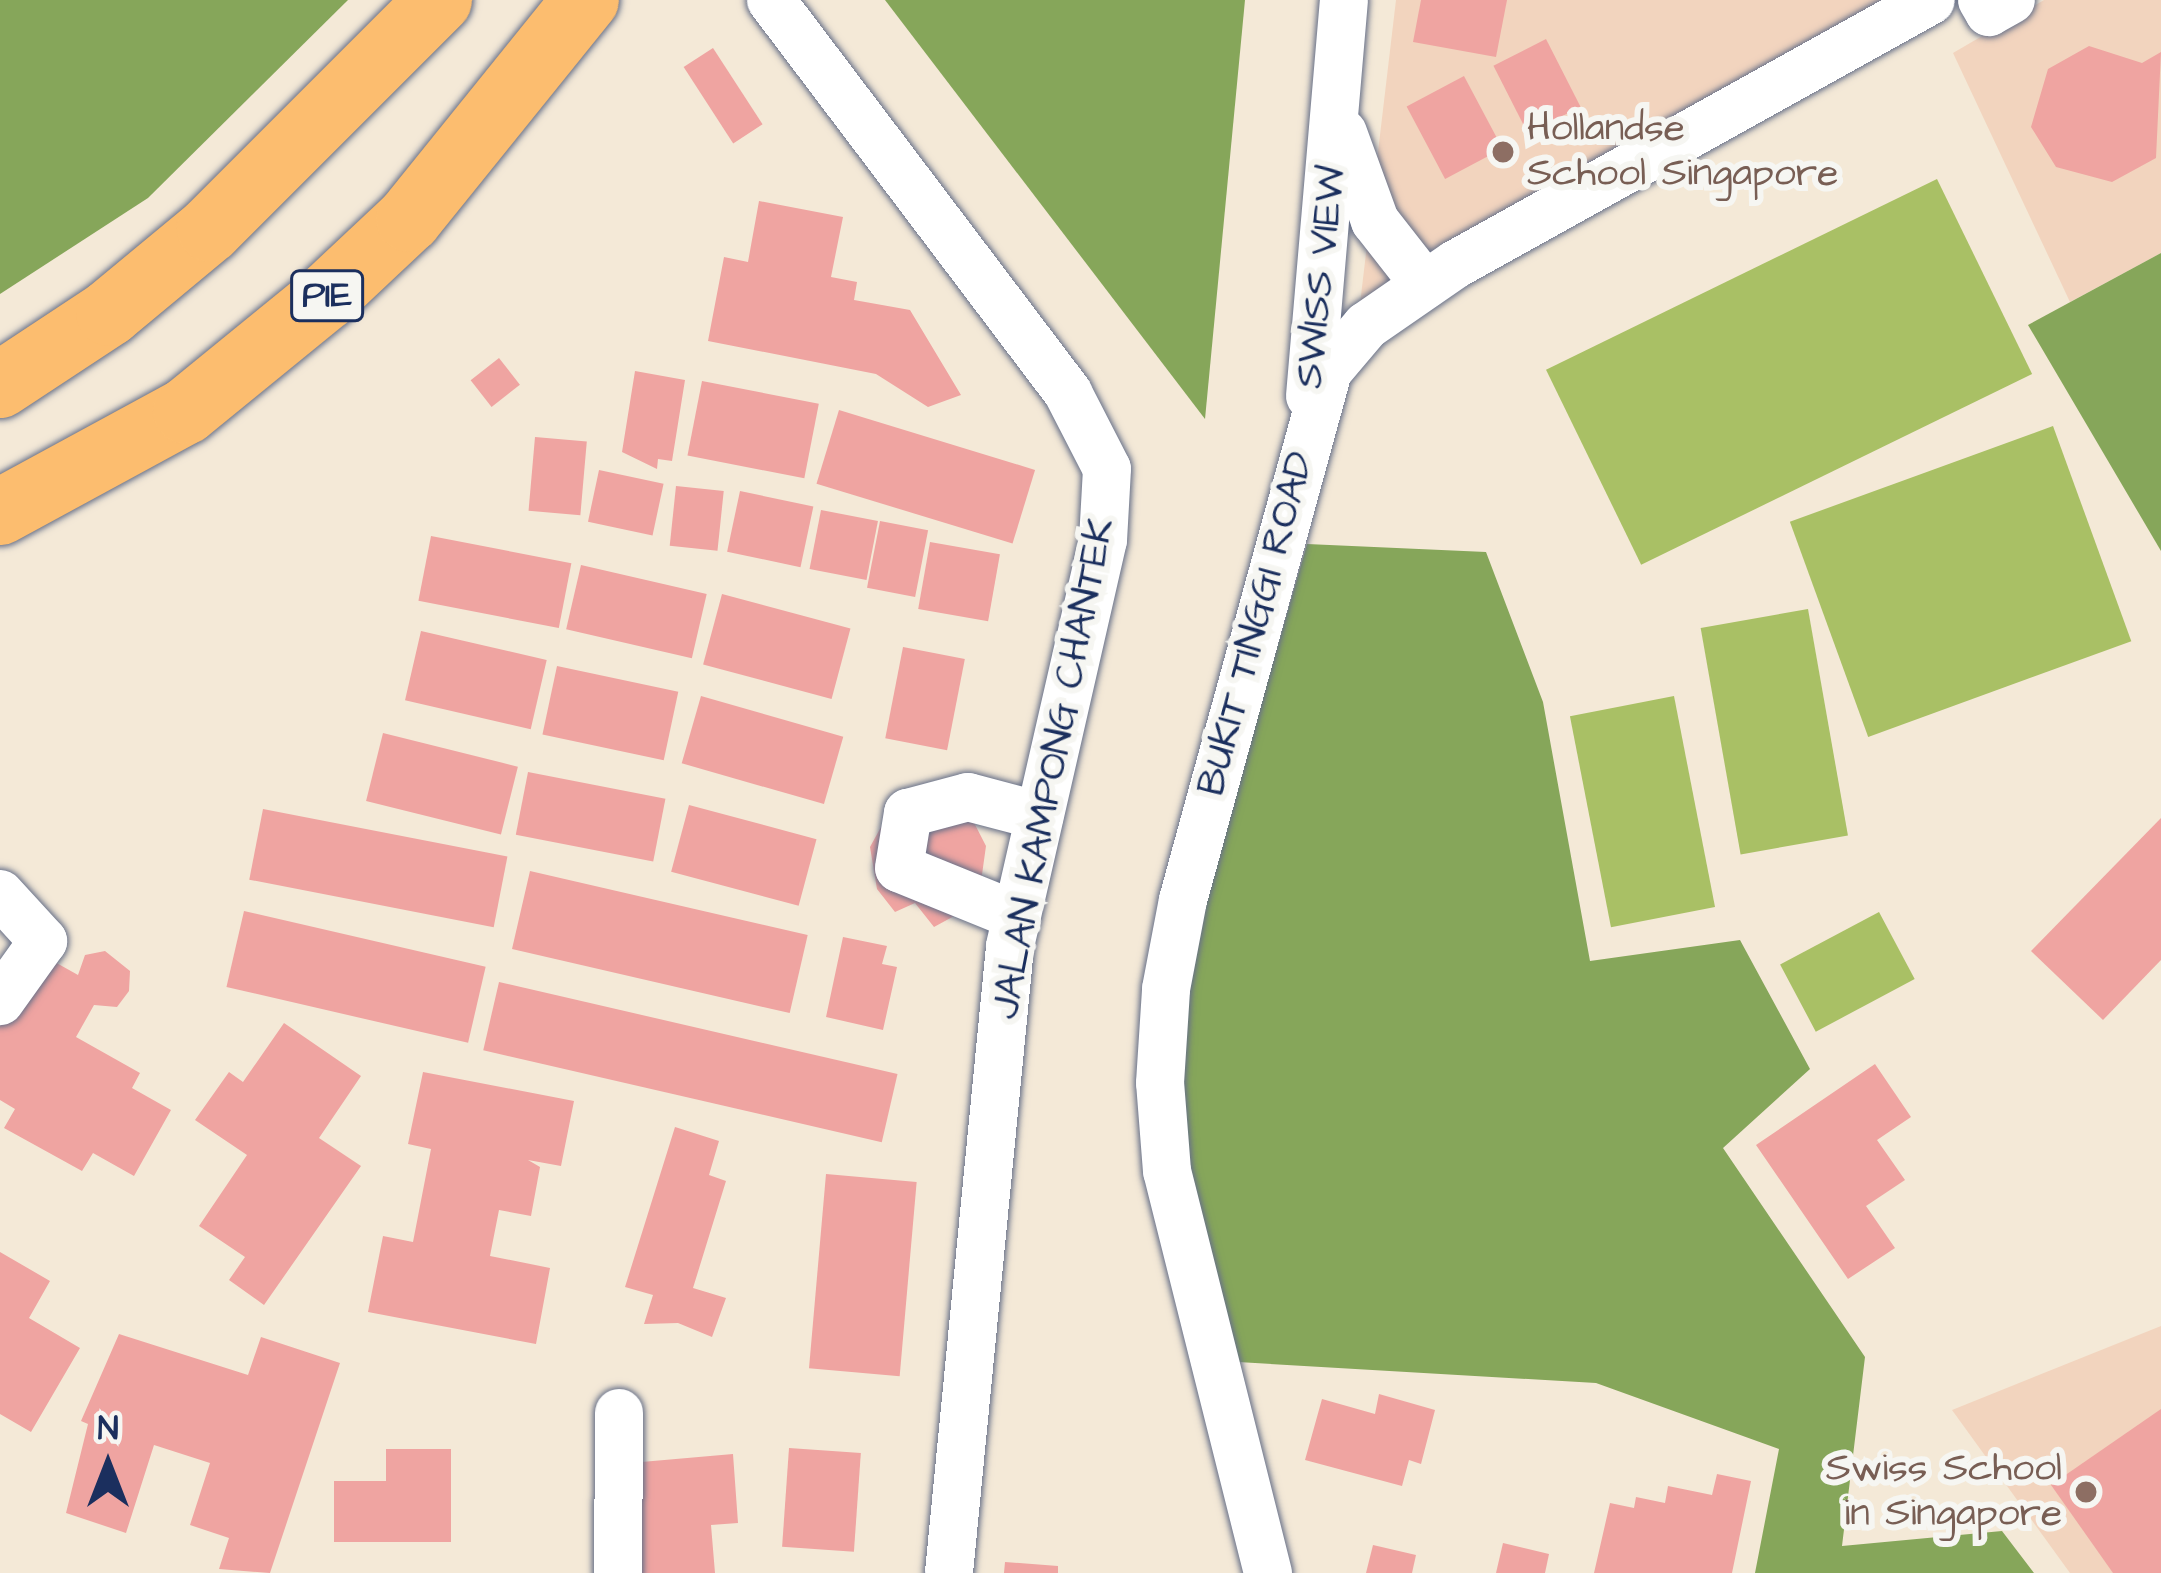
<!DOCTYPE html>
<html>
<head>
<meta charset="utf-8">
<style>
  body { margin:0 }
  #map { position:relative; width:2161px; height:1573px; overflow:hidden; background:#f4e9d7; font-family:"Architects Daughter",sans-serif }
  div>[style] { position:absolute }
  .built>* { inset:0; background:#f2d4be }
  .green>* { inset:0; background:#a9c065; transform-origin:0 0 }
  .forest>* { inset:0; background:#86a65a }
  .building>* { inset:0; background:#efa4a1; transform-origin:0 0 }
  .roads { filter:drop-shadow(0 0 3px #677088) drop-shadow(0 0 3px #677088) }
  .street>* { height:48px; margin:-24px; padding:0 24px; transform-origin:24px; border-radius:24px; background:#fff }
  .highway>* { height:66px; margin:-33px; padding:0 33px; transform-origin:33px; border-radius:33px; background:#fcbd6f }
  .dots>* { width:33px; height:33px; translate:-50% -50%; box-sizing:border-box; border:6px solid #f6f6f2; border-radius:50% }
  span { translate:-50% -50%; white-space:nowrap; text-align:center; line-height:1.15; -webkit-text-stroke:12px #f6f6f2; paint-order:stroke }
  .shield-label span { padding:3px 9px; background:#f6f6f2; border:3px solid; border-radius:9px; -webkit-text-stroke-width:0 }
  .shield-label { font-size:36px; color:#1b2f5e; font-weight:700 }
  .education-label { font-size:39px; color:#785e54 }
  .left { translate:0 -50%; text-align:left }
  .right { translate:-100% -50%; text-align:right }
  .street-label { font-size:39px; color:#1b2f5e }
  .north { position:absolute; left:48px; top:1405px; width:120px; height:120px; -webkit-text-stroke:9px #f6f6f2; paint-order:stroke; rotate:0deg; font-size:33px; font-weight:700; line-height:48px; text-align:center; color:#1b2f5e }
  .north::after { content:''; display:block; margin:auto; width:42px; height:54px; background:#1b2f5e; clip-path:polygon(50% 0,100% 100%,50% 72%,0 100%) }
</style>
</head>
<body>
<div id="map">
  <div class="built">
    <i style="clip-path:polygon(1396px 0,1895px 0,1360px 304px)"></i>
    <i style="clip-path:polygon(2044px 0,2161px 0,2161px 253px,2070px 302px,1953px 53px)"></i>
    <i style="clip-path:polygon(2161px 1326px,2161px 1573px,2070px 1573px,1952px 1410px)"></i>
  </div>
  <div class="green">
    <i style="left:1937px;top:179px;width:217px;height:435px;rotate:64deg"></i>
    <i style="left:2053px;top:426px;width:229px;height:280px;rotate:70deg"></i>
    <i style="left:1808px;top:609px;width:230px;height:109px;rotate:80deg"></i>
    <i style="left:1674px;top:696px;width:215px;height:106px;rotate:79deg"></i>
    <i style="left:1879px;top:912px;width:76px;height:112px;rotate:62deg"></i>
  </div>
  <div class="forest">
    <i style="clip-path:polygon(0 0,348px 0,148px 198px,0 294px)"></i>
    <i style="clip-path:polygon(885px 0,1245px 0,1205px 419px)"></i>
    <i style="clip-path:polygon(2161px 253px,2161px 551px,2028px 325px)"></i>
    <i style="clip-path:polygon(1307px 544px,1486px 552px,1543px 702px,1590px 961px,1740px 940px,1810px 1069px,1723px 1148px,1865px 1357px,1842px 1546px,2002px 1531px,2034px 1573px,1755px 1573px,1779px 1449px,1596px 1383px,1238px 1362px,1181px 1140px,1188px 957px)"></i>
  </div>
  <div class="building">
    <i style="clip-path:polygon(1421px 0,1507px 0,1496px 57px,1413px 42px)"></i>
    <i style="left:1546px;top:39px;width:76px;height:59px;rotate:63deg"></i>
    <i style="clip-path:polygon(2089px 46px,2142px 63px,2161px 52px,2156px 158px,2112px 182px,2056px 167px,2031px 127px,2048px 69px)"></i>
    <i style="left:713px;top:48px;width:91px;height:35px;rotate:57deg"></i>
    <i style="left:1464px;top:76px;width:82px;height:65px;rotate:62deg"></i>
    <i style="clip-path:polygon(759px 201px,843px 217px,831px 277px,857px 282px,854px 300px,910px 310px,961px 395px,928px 407px,876px 374px,708px 341px,724px 257px,748px 262px)"></i>
    <i style="left:499px;top:358px;width:34px;height:36px;rotate:52deg"></i>
    <i style="clip-path:polygon(635px 371px,685px 380px,672px 461px,658px 459px,657px 469px,622px 452px)"></i>
    <i style="left:702px;top:381px;width:119px;height:76px;rotate:11deg"></i>
    <i style="left:839px;top:410px;width:205px;height:77px;rotate:17deg"></i>
    <i style="left:535px;top:437px;width:52px;height:74px;rotate:5deg"></i>
    <i style="left:599px;top:470px;width:66px;height:53px;rotate:12deg"></i>
    <i style="left:676px;top:486px;width:48px;height:60px;rotate:6deg"></i>
    <i style="left:740px;top:491px;width:75px;height:62px;rotate:12deg"></i>
    <i style="left:821px;top:510px;width:58px;height:60px;rotate:11deg"></i>
    <i style="left:880px;top:521px;width:49px;height:68px;rotate:11deg"></i>
    <i style="left:431px;top:536px;width:143px;height:66px;rotate:11deg"></i>
    <i style="left:930px;top:542px;width:71px;height:68px;rotate:10deg"></i>
    <i style="left:581px;top:565px;width:129px;height:66px;rotate:13deg"></i>
    <i style="left:722px;top:594px;width:133px;height:73px;rotate:15deg"></i>
    <i style="left:421px;top:631px;width:129px;height:71px;rotate:13deg"></i>
    <i style="left:903px;top:647px;width:63px;height:93px;rotate:11deg"></i>
    <i style="left:557px;top:666px;width:124px;height:70px;rotate:12deg"></i>
    <i style="left:701px;top:696px;width:148px;height:70px;rotate:16deg"></i>
    <i style="left:383px;top:733px;width:139px;height:70px;rotate:14deg"></i>
    <i style="left:528px;top:772px;width:140px;height:64px;rotate:11deg"></i>
    <i style="left:689px;top:805px;width:132px;height:69px;rotate:15deg"></i>
    <i style="clip-path:polygon(892px 807px,966px 807px,986px 846px,978px 903px,934px 927px,915px 903px,895px 912px,877px 889px,870px 847px)"></i>
    <i style="left:263px;top:809px;width:249px;height:72px;rotate:11deg"></i>
    <i style="clip-path:polygon(2161px 818px,2161px 960px,2103px 1020px,2031px 951px)"></i>
    <i style="left:530px;top:871px;width:285px;height:80px;rotate:13deg"></i>
    <i style="left:244px;top:911px;width:248px;height:78px;rotate:13deg"></i>
    <i style="clip-path:polygon(843px 937px,887px 946px,882px 964px,897px 967px,883px 1030px,826px 1017px)"></i>
    <i style="clip-path:polygon(105px 951px,130px 971px,129px 991px,117px 1007px,94px 1005px,76px 1037px,140px 1073px,132px 1088px,171px 1110px,134px 1176px,93px 1153px,82px 1171px,4px 1128px,15px 1109px,0 1100px,0 1026px,53px 961px,78px 975px,85px 955px)"></i>
    <i style="left:499px;top:982px;width:409px;height:70px;rotate:13deg"></i>
    <i style="clip-path:polygon(284px 1023px,361px 1076px,319px 1138px,361px 1166px,264px 1305px,229px 1280px,245px 1257px,199px 1226px,247px 1155px,195px 1120px,229px 1072px,243px 1082px)"></i>
    <i style="clip-path:polygon(1875px 1064px,1911px 1117px,1877px 1140px,1905px 1180px,1866px 1206px,1895px 1248px,1848px 1279px,1756px 1145px)"></i>
    <i style="clip-path:polygon(423px 1072px,574px 1101px,561px 1166px,528px 1160px,540px 1167px,531px 1216px,499px 1210px,490px 1256px,550px 1268px,536px 1344px,368px 1312px,383px 1236px,413px 1242px,431px 1149px,408px 1144px)"></i>
    <i style="clip-path:polygon(675px 1127px,719px 1141px,709px 1175px,726px 1181px,693px 1288px,726px 1298px,712px 1337px,678px 1323px,644px 1324px,653px 1295px,625px 1287px)"></i>
    <i style="left:826px;top:1174px;width:91px;height:195px;rotate:5deg"></i>
    <i style="clip-path:polygon(0 1252px,50px 1281px,29px 1318px,80px 1348px,31px 1432px,0 1414px)"></i>
    <i style="clip-path:polygon(119px 1334px,248px 1375px,261px 1337px,340px 1363px,270px 1573px,219px 1569px,229px 1538px,190px 1525px,210px 1463px,154px 1445px,126px 1533px,66px 1513px,88px 1424px,81px 1421px)"></i>
    <i style="clip-path:polygon(1379px 1394px,1435px 1410px,1421px 1464px,1409px 1460px,1402px 1486px,1305px 1460px,1322px 1399px,1375px 1414px)"></i>
    <i style="clip-path:polygon(2161px 1409px,2161px 1573px,2113px 1573px,2051px 1485px)"></i>
    <i style="left:789px;top:1448px;width:72px;height:99px;rotate:4deg"></i>
    <i style="clip-path:polygon(386px 1449px,451px 1449px,451px 1542px,334px 1542px,334px 1481px,386px 1481px)"></i>
    <i style="clip-path:polygon(733px 1454px,738px 1523px,711px 1525px,715px 1573px,639px 1573px,630px 1463px)"></i>
    <i style="clip-path:polygon(1717px 1474px,1751px 1481px,1732px 1573px,1594px 1573px,1610px 1503px,1634px 1508px,1636px 1497px,1665px 1503px,1668px 1486px,1712px 1495px)"></i>
    <i style="clip-path:polygon(1503px 1543px,1549px 1554px,1545px 1573px,1496px 1573px)"></i>
    <i style="clip-path:polygon(1373px 1545px,1416px 1555px,1412px 1573px,1366px 1573px)"></i>
    <i style="clip-path:polygon(1005px 1562px,1058px 1566px,1058px 1573px,1004px 1573px)"></i>
  </div>
  <div class="roads">
    <div class="street">
      <i style="left:771px;top:0;width:493px;rotate:52.9deg"></i>
      <i style="left:1068px;top:393px;width:85px;rotate:62.8deg"></i>
      <i style="left:1107px;top:469px;width:71px;rotate:93.2deg"></i>
      <i style="left:1103px;top:540px;width:417px;rotate:102.9deg"></i>
      <i style="left:1010px;top:947px;width:629px;rotate:95.57deg"></i>
      <i style="left:1982px;top:0;width:14px;rotate:60deg"></i>
      <i style="left:1989px;top:12px;width:25px;rotate:-29deg"></i>
      <i style="left:1343px;top:133px;width:94px;rotate:70deg"></i>
      <i style="left:1375px;top:221px;width:81px;rotate:52deg"></i>
      <i style="left:1310px;top:396px;width:397px;rotate:-85.1deg"></i>
      <i style="left:0;top:894px;width:64px;rotate:47.5deg"></i>
      <i style="left:43px;top:941px;width:74px;rotate:125.6deg"></i>
      <i style="left:1017px;top:916px;width:127px;rotate:-157.9deg"></i>
      <i style="left:899px;top:868px;width:56px;rotate:-80.7deg"></i>
      <i style="left:908px;top:813px;width:62px;rotate:-14.9deg"></i>
      <i style="left:968px;top:797px;width:74px;rotate:14.8deg"></i>
      <i style="left:618px;top:1573px;width:160px;rotate:-89.6deg"></i>
      <i style="left:1268px;top:1573px;width:414px;rotate:-104.1deg"></i>
      <i style="left:1167px;top:1171px;width:88px;rotate:-94.5deg"></i>
      <i style="left:1160px;top:1083px;width:94px;rotate:-86.3deg"></i>
      <i style="left:1166px;top:989px;width:91px;rotate:-79.2deg"></i>
      <i style="left:1183px;top:900px;width:549px;rotate:-74.67deg"></i>
      <i style="left:1328px;top:371px;width:59px;rotate:-49.8deg"></i>
      <i style="left:1366px;top:326px;width:109px;rotate:-34.6deg"></i>
      <i style="left:1456px;top:264px;width:543px;rotate:-29.06deg"></i>
    </div>
    <div class="highway">
      <i style="left:0;top:385px;width:131px;rotate:-33.4deg"></i>
      <i style="left:109px;top:313px;width:131px;rotate:-39.7deg"></i>
      <i style="left:210px;top:229px;width:324px;rotate:-45deg"></i>
      <i style="left:0;top:512px;width:212px;rotate:-28.5deg"></i>
      <i style="left:186px;top:411px;width:182px;rotate:-39.2deg"></i>
      <i style="left:327px;top:296px;width:112px;rotate:-43.2deg"></i>
      <i style="left:409px;top:219px;width:282px;rotate:-51.1deg"></i>
    </div>
  </div>
  <div class="dots">
    <i style="left:1503px;top:152px;background:#8d6e63"></i>
    <i style="left:2086px;top:1492px;background:#8d6e63"></i>
  </div>
  <div class="shield-label">
    <span style="left:327px;top:296px">PIE</span>
  </div>
  <div class="education-label">
    <span class="left" style="left:1527px;top:152px">Hollandse<br>School Singapore</span>
    <span class="right" style="left:2062px;top:1492px">Swiss School<br>in Singapore</span>
  </div>
  <div class="street-label">
    <span style="left:1322px;top:277px;rotate:-84deg">SWISS VIEW</span>
    <span style="left:1257px;top:624px;rotate:-75deg">BUKIT TINGGI ROAD</span>
    <span style="left:1054px;top:769px;rotate:-79deg">JALAN KAMPONG CHANTEK</span>
  </div>
  <div class="north">N</div>
</div>
</body>
</html>
